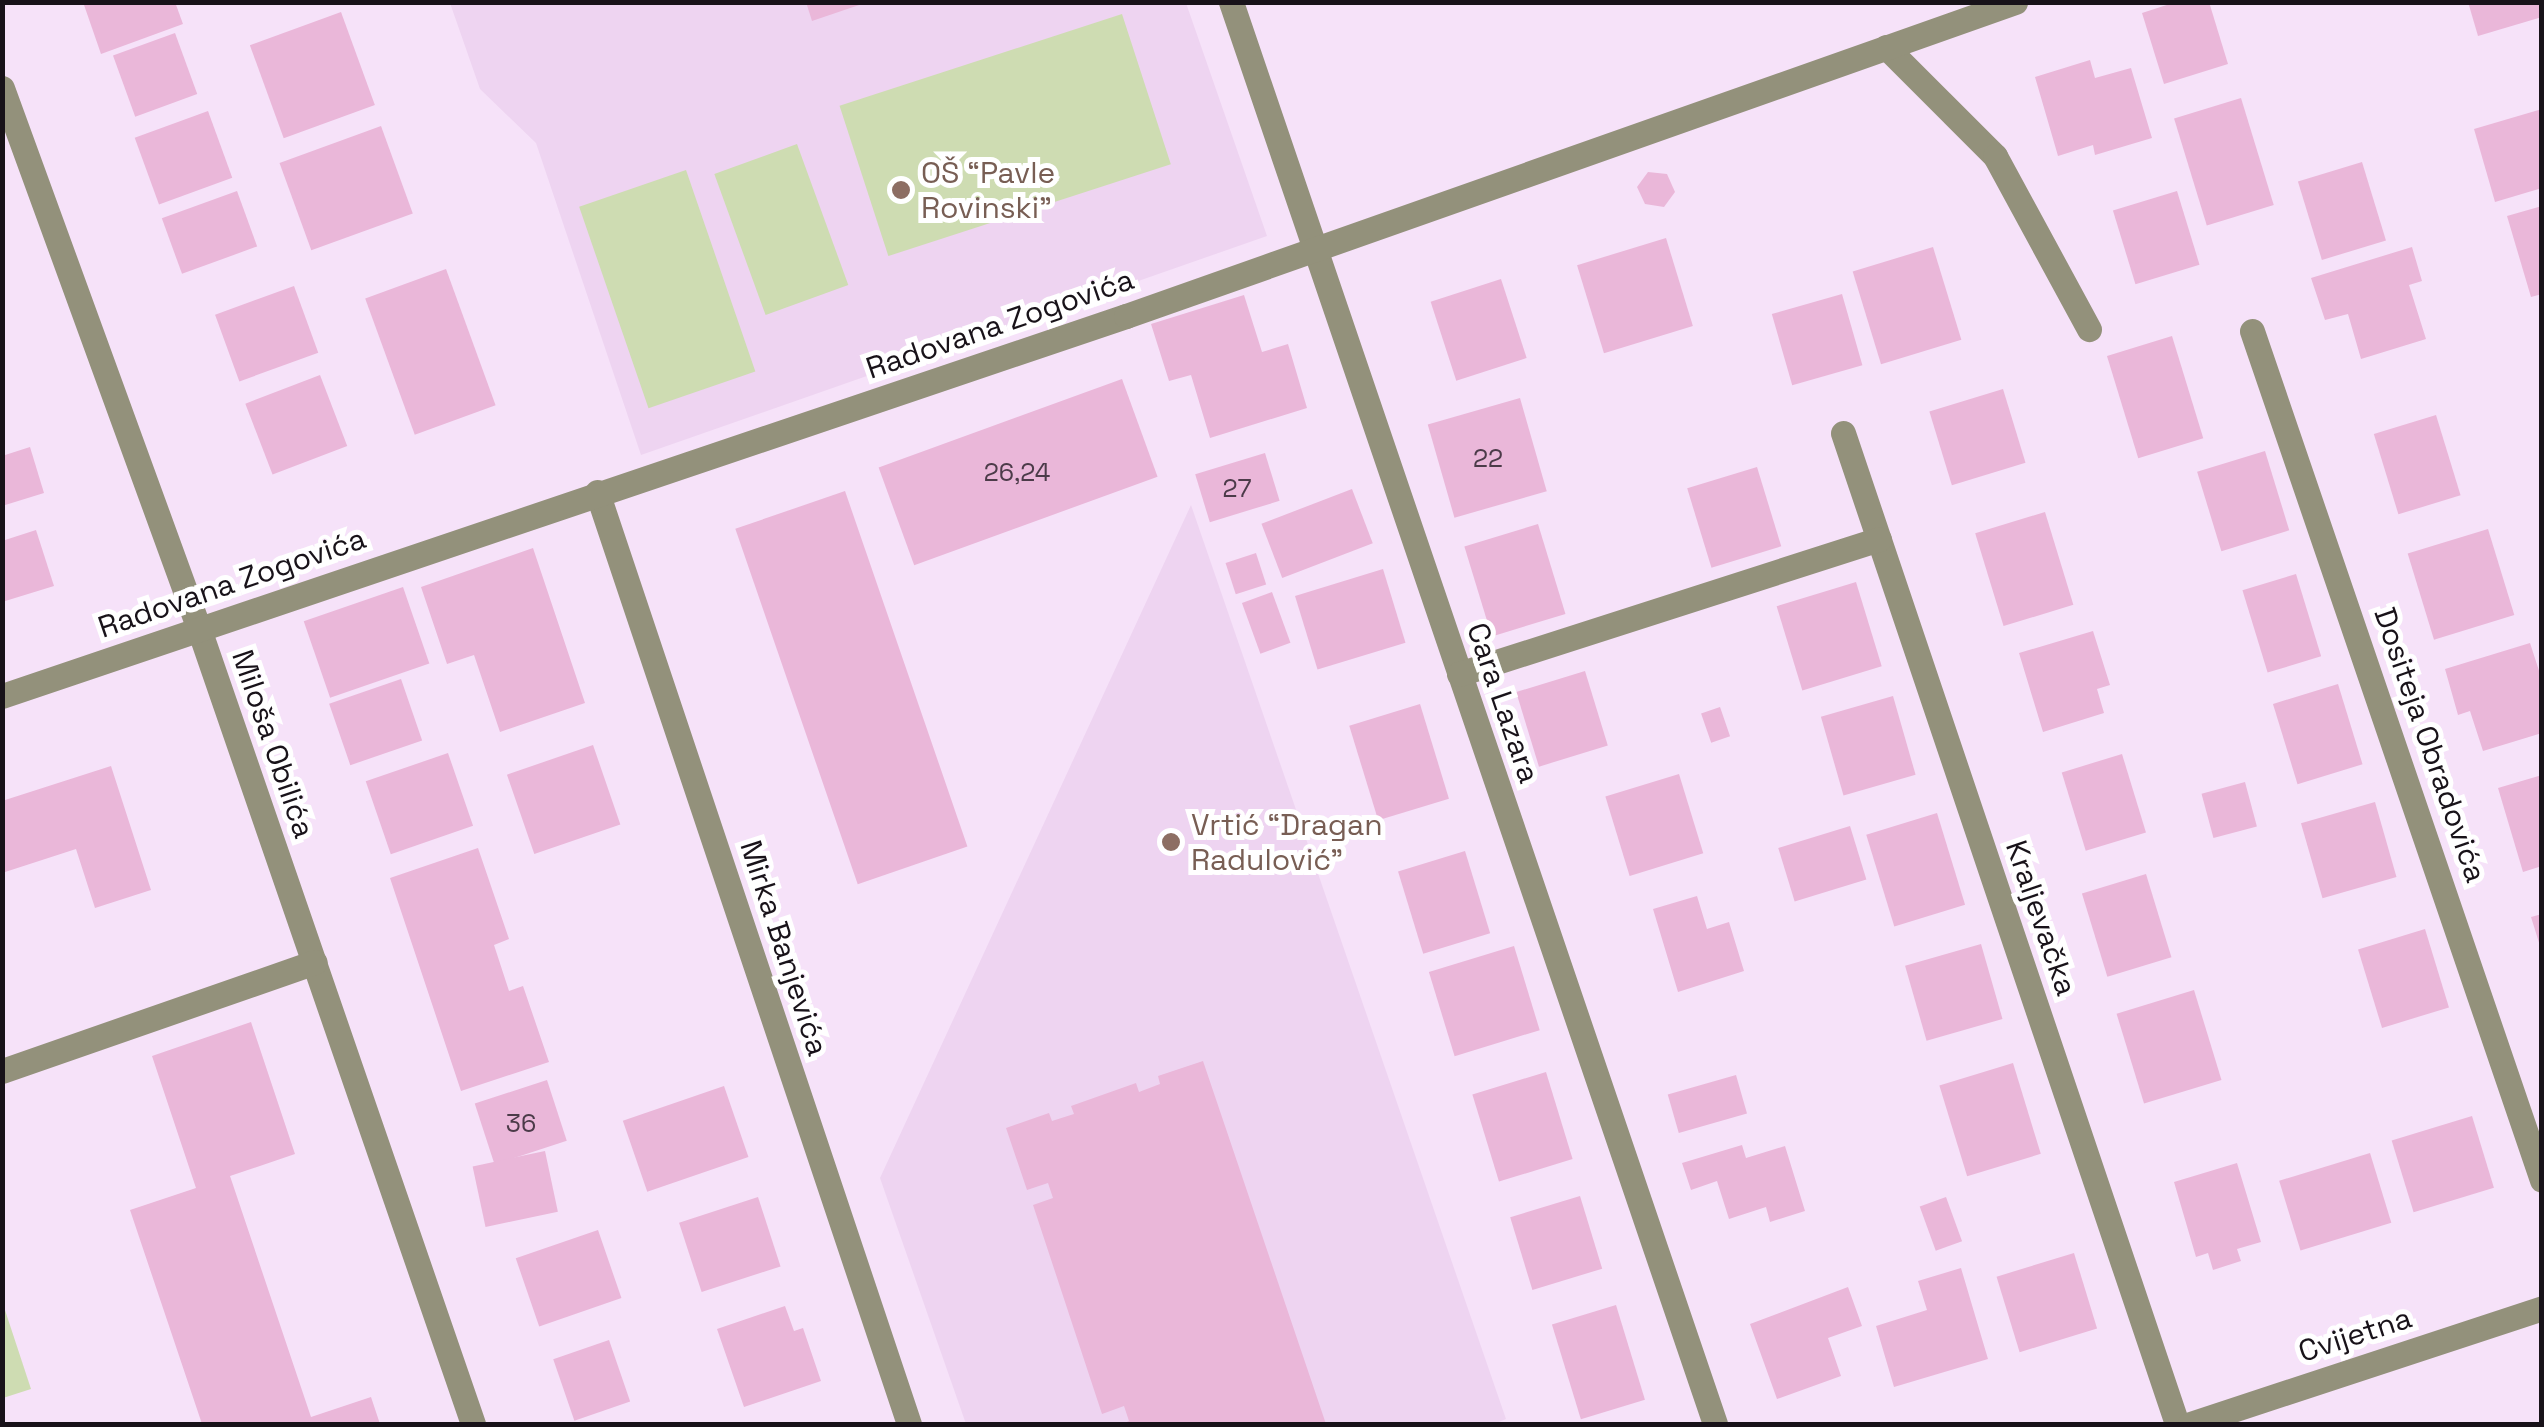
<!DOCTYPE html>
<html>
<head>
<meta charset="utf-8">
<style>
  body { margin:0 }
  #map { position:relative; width:2544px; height:1427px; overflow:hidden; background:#f6e2f9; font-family:"Space Grotesk",sans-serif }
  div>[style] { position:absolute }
  .built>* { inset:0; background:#eed4f1 }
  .green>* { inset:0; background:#cedcb2; transform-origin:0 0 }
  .building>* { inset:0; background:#eab7d9; transform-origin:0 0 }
  .minor>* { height:25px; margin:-12.5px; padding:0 12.5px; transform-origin:12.5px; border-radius:12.5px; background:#93917b }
  .dots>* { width:28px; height:28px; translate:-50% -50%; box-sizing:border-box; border:5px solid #fff; border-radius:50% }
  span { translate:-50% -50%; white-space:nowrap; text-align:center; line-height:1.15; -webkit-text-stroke:10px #fff; paint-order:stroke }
  .number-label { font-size:25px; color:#4c3b49 }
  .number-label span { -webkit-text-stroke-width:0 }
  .education-label { font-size:30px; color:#785e54 }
  .left { translate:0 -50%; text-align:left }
  .street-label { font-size:30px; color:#181219 }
  .frame { position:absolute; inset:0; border:5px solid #181219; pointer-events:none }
</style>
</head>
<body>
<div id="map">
  <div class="built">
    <i style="clip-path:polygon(450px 3px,1186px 3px,1267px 236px,641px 455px,536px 143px,480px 89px)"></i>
    <i style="clip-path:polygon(1191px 505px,1506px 1419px,1494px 1424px,966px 1424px,880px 1178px)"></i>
  </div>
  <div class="green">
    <i style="left:1122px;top:14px;width:158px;height:297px;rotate:72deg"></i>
    <i style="left:797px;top:144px;width:150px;height:88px;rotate:70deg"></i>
    <i style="left:686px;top:170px;width:213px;height:113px;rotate:71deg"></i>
    <i style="clip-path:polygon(2px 1301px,31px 1389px,3px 1398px,2px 1398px)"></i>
  </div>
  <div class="building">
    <i style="clip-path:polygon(83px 2px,175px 2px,183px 24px,101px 54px)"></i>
    <i style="clip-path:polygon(806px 2px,865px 2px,865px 3px,812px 21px)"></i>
    <i style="clip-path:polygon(2176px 2px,2209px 2px,2228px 64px,2164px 84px,2142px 13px)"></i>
    <i style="clip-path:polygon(2468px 2px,2542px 2px,2542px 17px,2478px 36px)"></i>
    <i style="left:341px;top:12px;width:99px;height:97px;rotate:70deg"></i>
    <i style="left:175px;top:33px;width:65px;height:66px;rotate:70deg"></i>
    <i style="clip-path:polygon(2090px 60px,2095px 78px,2131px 68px,2152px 138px,2095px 155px,2093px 145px,2058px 156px,2035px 77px)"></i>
    <i style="left:2241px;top:98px;width:112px;height:70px;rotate:73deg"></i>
    <i style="clip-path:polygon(2542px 109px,2542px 188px,2495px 202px,2474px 129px)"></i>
    <i style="left:208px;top:111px;width:71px;height:78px;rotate:70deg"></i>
    <i style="left:381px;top:126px;width:93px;height:108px;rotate:70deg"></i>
    <i style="left:2362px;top:162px;width:82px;height:67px;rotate:73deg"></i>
    <i style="clip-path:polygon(1648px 172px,1667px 174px,1675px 192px,1664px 207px,1645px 204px,1637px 187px)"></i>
    <i style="left:237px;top:191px;width:59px;height:80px;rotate:70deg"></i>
    <i style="left:2177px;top:191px;width:77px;height:67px;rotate:73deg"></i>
    <i style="clip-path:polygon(2542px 206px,2542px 294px,2531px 297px,2507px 216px)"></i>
    <i style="left:1666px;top:238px;width:92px;height:93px;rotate:73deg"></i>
    <i style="left:1933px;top:247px;width:97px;height:84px;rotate:73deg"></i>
    <i style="clip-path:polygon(2412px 247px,2422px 281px,2409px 285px,2426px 339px,2361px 359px,2348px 314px,2325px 320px,2311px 278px)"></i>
    <i style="left:446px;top:269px;width:145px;height:86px;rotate:70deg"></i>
    <i style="left:1501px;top:279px;width:83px;height:74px;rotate:72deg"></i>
    <i style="left:294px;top:286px;width:71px;height:84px;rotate:70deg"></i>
    <i style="left:1842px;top:294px;width:74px;height:73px;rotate:74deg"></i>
    <i style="clip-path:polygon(1244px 295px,1262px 352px,1288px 344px,1307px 408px,1210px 438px,1191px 375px,1169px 381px,1151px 324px)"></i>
    <i style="left:2172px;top:336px;width:107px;height:68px;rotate:73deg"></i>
    <i style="left:320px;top:375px;width:76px;height:80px;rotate:69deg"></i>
    <i style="left:1122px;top:379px;width:104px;height:259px;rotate:70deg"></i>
    <i style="left:2003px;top:389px;width:77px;height:77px;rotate:73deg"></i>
    <i style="left:1520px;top:398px;width:97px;height:96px;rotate:74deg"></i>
    <i style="left:2436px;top:415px;width:84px;height:65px;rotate:73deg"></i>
    <i style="clip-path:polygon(30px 447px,44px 493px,2px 506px,2px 456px)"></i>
    <i style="left:2265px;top:451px;width:83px;height:71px;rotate:73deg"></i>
    <i style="left:1265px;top:453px;width:50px;height:73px;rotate:73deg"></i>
    <i style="left:1757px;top:467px;width:83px;height:73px;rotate:73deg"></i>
    <i style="left:1352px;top:489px;width:58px;height:97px;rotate:69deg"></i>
    <i style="left:845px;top:491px;width:376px;height:116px;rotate:71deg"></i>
    <i style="left:2045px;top:512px;width:97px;height:73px;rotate:73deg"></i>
    <i style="left:1538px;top:524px;width:94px;height:77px;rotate:73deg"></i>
    <i style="left:2488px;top:529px;width:90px;height:84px;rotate:73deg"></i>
    <i style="clip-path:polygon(36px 530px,54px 586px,2px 602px,2px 541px)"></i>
    <i style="clip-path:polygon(533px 548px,585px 703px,500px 732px,474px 655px,447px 664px,421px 587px)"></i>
    <i style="left:1256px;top:553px;width:33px;height:32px;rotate:72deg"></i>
    <i style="left:1383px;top:569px;width:77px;height:92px;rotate:73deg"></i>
    <i style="left:2296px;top:574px;width:86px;height:56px;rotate:73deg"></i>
    <i style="left:1856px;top:582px;width:88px;height:83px;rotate:73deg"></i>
    <i style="left:403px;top:587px;width:81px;height:105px;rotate:71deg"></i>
    <i style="left:1272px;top:592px;width:54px;height:32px;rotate:70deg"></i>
    <i style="clip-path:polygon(2093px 631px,2110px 685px,2097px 689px,2104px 713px,2043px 732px,2019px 653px)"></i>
    <i style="clip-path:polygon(2530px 643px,2542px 680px,2542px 733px,2483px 751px,2470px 711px,2458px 715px,2445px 669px)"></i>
    <i style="left:1585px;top:671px;width:78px;height:72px;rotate:73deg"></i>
    <i style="left:401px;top:679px;width:65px;height:76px;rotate:71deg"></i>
    <i style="left:2338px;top:684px;width:84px;height:68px;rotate:73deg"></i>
    <i style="left:1893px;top:696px;width:82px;height:75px;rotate:74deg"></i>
    <i style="left:1420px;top:704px;width:99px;height:74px;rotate:73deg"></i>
    <i style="left:1720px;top:707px;width:31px;height:20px;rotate:71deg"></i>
    <i style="left:593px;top:745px;width:84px;height:91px;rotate:71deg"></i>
    <i style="left:448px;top:753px;width:77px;height:87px;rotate:71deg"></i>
    <i style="left:2122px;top:754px;width:82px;height:63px;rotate:73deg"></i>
    <i style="clip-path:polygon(111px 766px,151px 890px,95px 908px,76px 849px,2px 873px,2px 801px)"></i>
    <i style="left:1679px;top:774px;width:83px;height:77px;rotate:73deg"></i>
    <i style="clip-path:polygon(2542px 775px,2542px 866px,2523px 872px,2498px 788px)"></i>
    <i style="left:2245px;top:782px;width:46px;height:45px;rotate:75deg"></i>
    <i style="left:2375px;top:802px;width:78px;height:77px;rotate:74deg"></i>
    <i style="left:1937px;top:813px;width:96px;height:74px;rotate:73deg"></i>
    <i style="left:1850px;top:826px;width:56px;height:75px;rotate:73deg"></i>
    <i style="clip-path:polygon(478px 848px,509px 939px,494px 945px,509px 991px,523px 986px,549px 1062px,461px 1091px,390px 878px)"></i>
    <i style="left:1465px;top:851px;width:86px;height:70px;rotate:73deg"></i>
    <i style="left:2146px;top:874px;width:87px;height:67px;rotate:73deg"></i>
    <i style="clip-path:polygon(1697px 896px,1707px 929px,1729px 922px,1744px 971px,1678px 992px,1653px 909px)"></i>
    <i style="clip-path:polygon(2542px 914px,2542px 949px,2541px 949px,2531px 917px)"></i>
    <i style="left:2425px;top:929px;width:82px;height:70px;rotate:73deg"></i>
    <i style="left:1981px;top:944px;width:78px;height:79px;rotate:74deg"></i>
    <i style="left:1514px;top:946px;width:88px;height:89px;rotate:73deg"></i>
    <i style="left:2194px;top:990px;width:94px;height:81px;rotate:73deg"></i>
    <i style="clip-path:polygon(251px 1022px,295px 1154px,230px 1176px,311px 1417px,371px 1397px,380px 1424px,202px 1424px,130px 1210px,196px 1188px,152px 1056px)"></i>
    <i style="clip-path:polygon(1203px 1061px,1326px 1424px,1122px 1424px,1129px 1421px,1124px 1406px,1102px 1414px,1033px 1205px,1053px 1198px,1048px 1183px,1027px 1190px,1006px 1128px,1049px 1113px,1052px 1121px,1074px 1114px,1071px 1106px,1136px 1083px,1139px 1092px,1160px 1084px,1158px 1076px)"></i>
    <i style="left:2013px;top:1063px;width:95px;height:77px;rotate:73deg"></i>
    <i style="left:1546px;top:1072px;width:91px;height:77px;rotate:73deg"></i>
    <i style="left:1736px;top:1075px;width:40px;height:71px;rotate:74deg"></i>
    <i style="left:547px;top:1080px;width:64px;height:76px;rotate:72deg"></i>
    <i style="left:724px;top:1086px;width:75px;height:107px;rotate:71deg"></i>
    <i style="left:2472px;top:1116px;width:75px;height:84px;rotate:73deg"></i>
    <i style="clip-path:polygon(1742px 1145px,1746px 1158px,1785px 1146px,1805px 1211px,1770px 1222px,1766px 1207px,1729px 1219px,1717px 1181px,1691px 1190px,1682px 1163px)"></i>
    <i style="left:545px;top:1151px;width:62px;height:74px;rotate:78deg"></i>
    <i style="left:2370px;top:1153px;width:73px;height:95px;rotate:73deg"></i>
    <i style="clip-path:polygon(2237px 1163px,2261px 1242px,2237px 1249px,2241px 1261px,2213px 1270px,2208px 1253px,2196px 1257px,2174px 1182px)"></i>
    <i style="left:1580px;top:1196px;width:76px;height:73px;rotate:73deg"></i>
    <i style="left:758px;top:1197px;width:73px;height:83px;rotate:72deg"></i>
    <i style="left:1946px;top:1197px;width:47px;height:28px;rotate:70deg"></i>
    <i style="left:598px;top:1230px;width:72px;height:87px;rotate:71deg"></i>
    <i style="left:2074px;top:1253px;width:79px;height:81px;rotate:73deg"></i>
    <i style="clip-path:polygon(1961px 1268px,1988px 1359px,1894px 1387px,1876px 1326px,1927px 1310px,1918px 1281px)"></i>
    <i style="clip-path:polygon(1848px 1287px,1862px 1326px,1828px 1338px,1841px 1376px,1777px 1399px,1750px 1324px)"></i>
    <i style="left:1616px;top:1305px;width:99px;height:67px;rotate:73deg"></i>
    <i style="clip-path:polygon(785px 1306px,794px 1331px,803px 1328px,821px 1381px,744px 1407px,717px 1329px)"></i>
    <i style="left:609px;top:1340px;width:65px;height:59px;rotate:71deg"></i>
  </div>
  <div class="minor">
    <i style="left:1231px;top:2px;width:1502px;rotate:71.2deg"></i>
    <i style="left:1886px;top:47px;width:154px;rotate:45deg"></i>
    <i style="left:1995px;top:156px;width:197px;rotate:61.5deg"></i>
    <i style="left:2px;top:88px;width:576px;rotate:69.99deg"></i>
    <i style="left:199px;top:629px;width:841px;rotate:70.98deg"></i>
    <i style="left:2252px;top:331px;width:897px;rotate:71.14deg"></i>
    <i style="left:1843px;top:433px;width:1046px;rotate:71.37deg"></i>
    <i style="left:597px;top:492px;width:983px;rotate:71.49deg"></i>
    <i style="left:1459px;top:674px;width:441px;rotate:-17.8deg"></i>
    <i style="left:2px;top:696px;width:1186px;rotate:-18.68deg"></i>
    <i style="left:1126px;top:316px;width:943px;rotate:-19.45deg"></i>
    <i style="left:2px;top:1071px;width:331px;rotate:-19.2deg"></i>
    <i style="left:2190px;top:1424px;width:371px;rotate:-18.2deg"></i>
  </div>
  <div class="dots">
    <i style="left:901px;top:190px;background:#8d6e63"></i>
    <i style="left:1171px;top:842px;background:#8d6e63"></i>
  </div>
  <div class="number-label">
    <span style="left:1488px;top:458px">22</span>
    <span style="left:1017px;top:472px">26,24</span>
    <span style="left:1237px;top:488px">27</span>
    <span style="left:521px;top:1123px">36</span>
  </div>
  <div class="education-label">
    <span class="left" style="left:921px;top:190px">OŠ “Pavle<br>Rovinski”</span>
    <span class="left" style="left:1191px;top:842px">Vrtić “Dragan<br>Radulović”</span>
  </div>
  <div class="street-label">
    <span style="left:1000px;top:324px;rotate:-19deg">Radovana Zogovića</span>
    <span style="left:232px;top:583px;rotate:-19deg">Radovana Zogovića</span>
    <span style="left:1503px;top:703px;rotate:71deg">Cara Lazara</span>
    <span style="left:273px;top:744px;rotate:71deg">Miloša Obilića</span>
    <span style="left:2430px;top:745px;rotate:71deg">Dositeja Obradovića</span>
    <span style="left:2041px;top:918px;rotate:71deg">Kraljevačka</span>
    <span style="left:784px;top:948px;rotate:72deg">Mirka Banjevića</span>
    <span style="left:2355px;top:1335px;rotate:-18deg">Cvijetna</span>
  </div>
  <div class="frame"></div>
</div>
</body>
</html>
